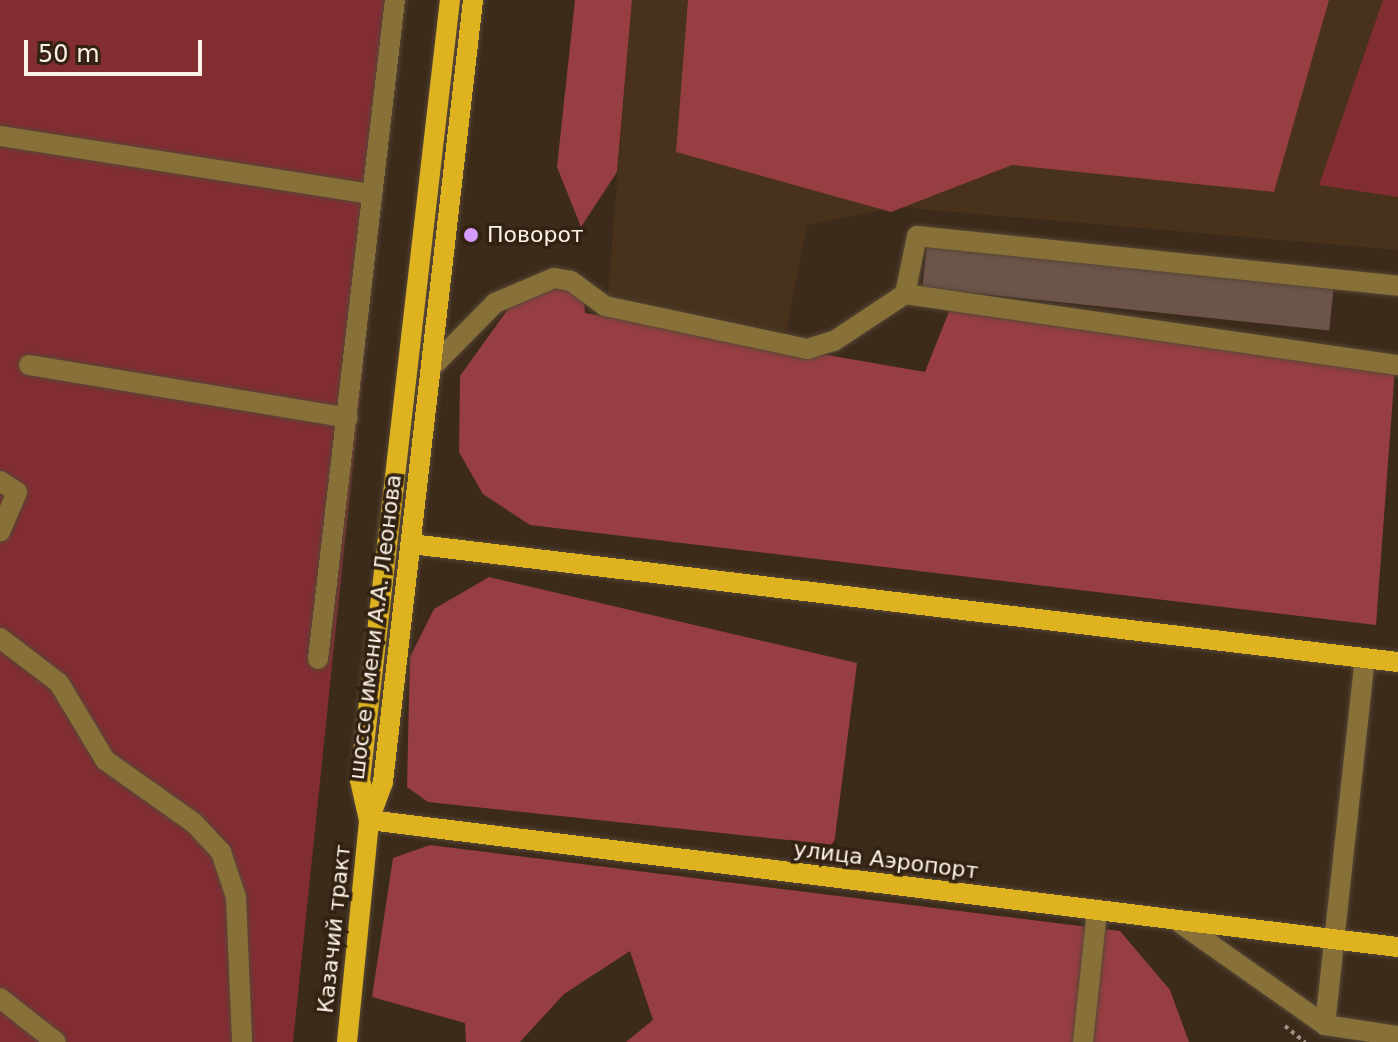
<!DOCTYPE html>
<html>
<head>
<meta charset="utf-8">
<style>
  body { margin:0 }
  #map { position:relative; width:1398px; height:1042px; overflow:hidden; background:#3c2b1a; font-family:"DejaVu Sans",sans-serif }
  div>[style] { position:absolute }
  .built>* { inset:0; background:#48321b }
  .green>* { inset:0; background:#822d32 }
  .forest>* { inset:0; background:#973e42 }
  .building>* { inset:0; background:#6d544a; transform-origin:0 0 }
  .path>* { height:4px; margin-top:-2px; transform-origin:0; background:repeating-linear-gradient(90deg,#9f9183 0 4px,transparent 0 8px) }
  .roads { filter:drop-shadow(0 0 2px #574737) drop-shadow(0 0 2px #574737) }
  .minor>* { height:20px; margin:-10px; padding:0 10px; transform-origin:10px; border-radius:10px; background:#877138 }
  .major>* { height:20px; margin:-10px; padding:0 10px; transform-origin:10px; border-radius:10px; background:#dfb220 }
  .dots>* { width:22px; height:22px; translate:-50% -50%; box-sizing:border-box; border:4px solid #322211; border-radius:50% }
  span { translate:-50% -50%; white-space:nowrap; text-align:center; line-height:1.15; -webkit-text-stroke:7px #322211; paint-order:stroke }
  .poi-label { font-size:22px; color:#fcf1e6 }
  .left { translate:0 -50%; text-align:left }
  .street-label { font-size:22px; color:#fcf1e6 }
  .scale { position:absolute; left:24px; top:40px; width:178px; height:36px; box-sizing:border-box; border:4px solid #fcf1e6; border-top:0; padding-left:10px; font-size:24px; line-height:28px; white-space:nowrap; color:#fcf1e6; -webkit-text-stroke:6px #322211; paint-order:stroke }
</style>
</head>
<body>
<div id="map">
  <div class="built">
    <i style="clip-path:polygon(632px 0,1398px 0,1398px 250px,897px 207px,807px 225px,786px 332px,608px 294px)"></i>
  </div>
  <div class="green">
    <i style="clip-path:polygon(0 0,401px 0,293px 1042px,0 1042px)"></i>
    <i style="clip-path:polygon(1383px 0,1398px 0,1398px 197px,1319px 185px)"></i>
  </div>
  <div class="forest">
    <i style="clip-path:polygon(575px 0,632px 0,617px 172px,581px 227px,557px 167px)"></i>
    <i style="clip-path:polygon(688px 0,1329px 0,1274px 192px,1012px 165px,891px 212px,676px 152px)"></i>
    <i style="clip-path:polygon(542px 288px,583px 291px,585px 313px,925px 372px,950px 309px,1395px 368px,1376px 625px,530px 525px,483px 494px,459px 452px,460px 376px,513px 302px)"></i>
    <i style="clip-path:polygon(489px 577px,857px 663px,834px 845px,428px 802px,407px 787px,410px 657px,434px 609px)"></i>
    <i style="clip-path:polygon(430px 845px,1120px 931px,1170px 990px,1189px 1042px,626px 1042px,653px 1020px,630px 951px,564px 994px,520px 1042px,466px 1042px,465px 1023px,372px 997px,393px 858px)"></i>
  </div>
  <div class="building">
    <i style="left:927px;top:244px;width:409px;height:44px;rotate:6deg"></i>
  </div>
  <div class="path">
    <i style="left:1285px;top:1026px;width:26px;rotate:39deg"></i>
  </div>
  <div class="roads">
    <div class="minor">
      <i style="left:0;top:136px;width:376px;rotate:8.9deg"></i>
      <i style="left:905px;top:294px;width:59px;rotate:-78.3deg"></i>
      <i style="left:917px;top:236px;width:484px;rotate:5.9deg"></i>
      <i style="left:29px;top:365px;width:323px;rotate:9.4deg"></i>
      <i style="left:431px;top:368px;width:91px;rotate:-45.4deg"></i>
      <i style="left:495px;top:303px;width:64px;rotate:-23deg"></i>
      <i style="left:554px;top:278px;width:17px;rotate:10deg"></i>
      <i style="left:571px;top:281px;width:42px;rotate:36.3deg"></i>
      <i style="left:605px;top:306px;width:207px;rotate:12deg"></i>
      <i style="left:807px;top:349px;width:28px;rotate:-17deg"></i>
      <i style="left:834px;top:341px;width:85px;rotate:-33.5deg"></i>
      <i style="left:905px;top:294px;width:498px;rotate:8.2deg"></i>
      <i style="left:0;top:481px;width:20px;rotate:33deg"></i>
      <i style="left:17px;top:492px;width:43px;rotate:113deg"></i>
      <i style="left:0;top:638px;width:74px;rotate:37.3deg"></i>
      <i style="left:59px;top:683px;width:90px;rotate:59.1deg"></i>
      <i style="left:105px;top:760px;width:109px;rotate:35.3deg"></i>
      <i style="left:194px;top:823px;width:40px;rotate:47deg"></i>
      <i style="left:221px;top:852px;width:47px;rotate:71.6deg"></i>
      <i style="left:236px;top:897px;width:145px;rotate:87.6deg"></i>
      <i style="left:318px;top:659px;width:663px;rotate:-83.34deg"></i>
      <i style="left:1176px;top:920px;width:182px;rotate:35.2deg"></i>
      <i style="left:1325px;top:1025px;width:74px;rotate:8.6deg"></i>
      <i style="left:0;top:998px;width:71px;rotate:38.2deg"></i>
      <i style="left:1325px;top:1025px;width:369px;rotate:-83.8deg"></i>
      <i style="left:1083px;top:1042px;width:133px;rotate:-83.9deg"></i>
    </div>
    <div class="major">
      <i style="left:411px;top:544px;width:994px;rotate:6.82deg"></i>
      <i style="left:369px;top:820px;width:1037px;rotate:7.04deg"></i>
      <i style="left:369px;top:820px;width:41px;rotate:-102.7deg"></i>
      <i style="left:360px;top:780px;width:785px;rotate:-83.42deg"></i>
      <i style="left:347px;top:1042px;width:223px;rotate:-84.3deg"></i>
      <i style="left:369px;top:820px;width:40px;rotate:-69.8deg"></i>
      <i style="left:383px;top:782px;width:787px;rotate:-83.43deg"></i>
    </div>
  </div>
  <div class="dots">
    <i style="left:471px;top:235px;background:#d59bfb"></i>
  </div>
  <div class="poi-label">
    <span class="left" style="left:487px;top:235px">Поворот</span>
  </div>
  <div class="street-label">
    <span style="left:375px;top:627px;rotate:-83deg">шоссе имени А.А. Леонова</span>
    <span style="left:886px;top:860px;rotate:7deg">улица Аэропорт</span>
    <span style="left:334px;top:929px;rotate:-84deg">Казачий тракт</span>
  </div>
  <div class="scale">50 m</div>
</div>
</body>
</html>
